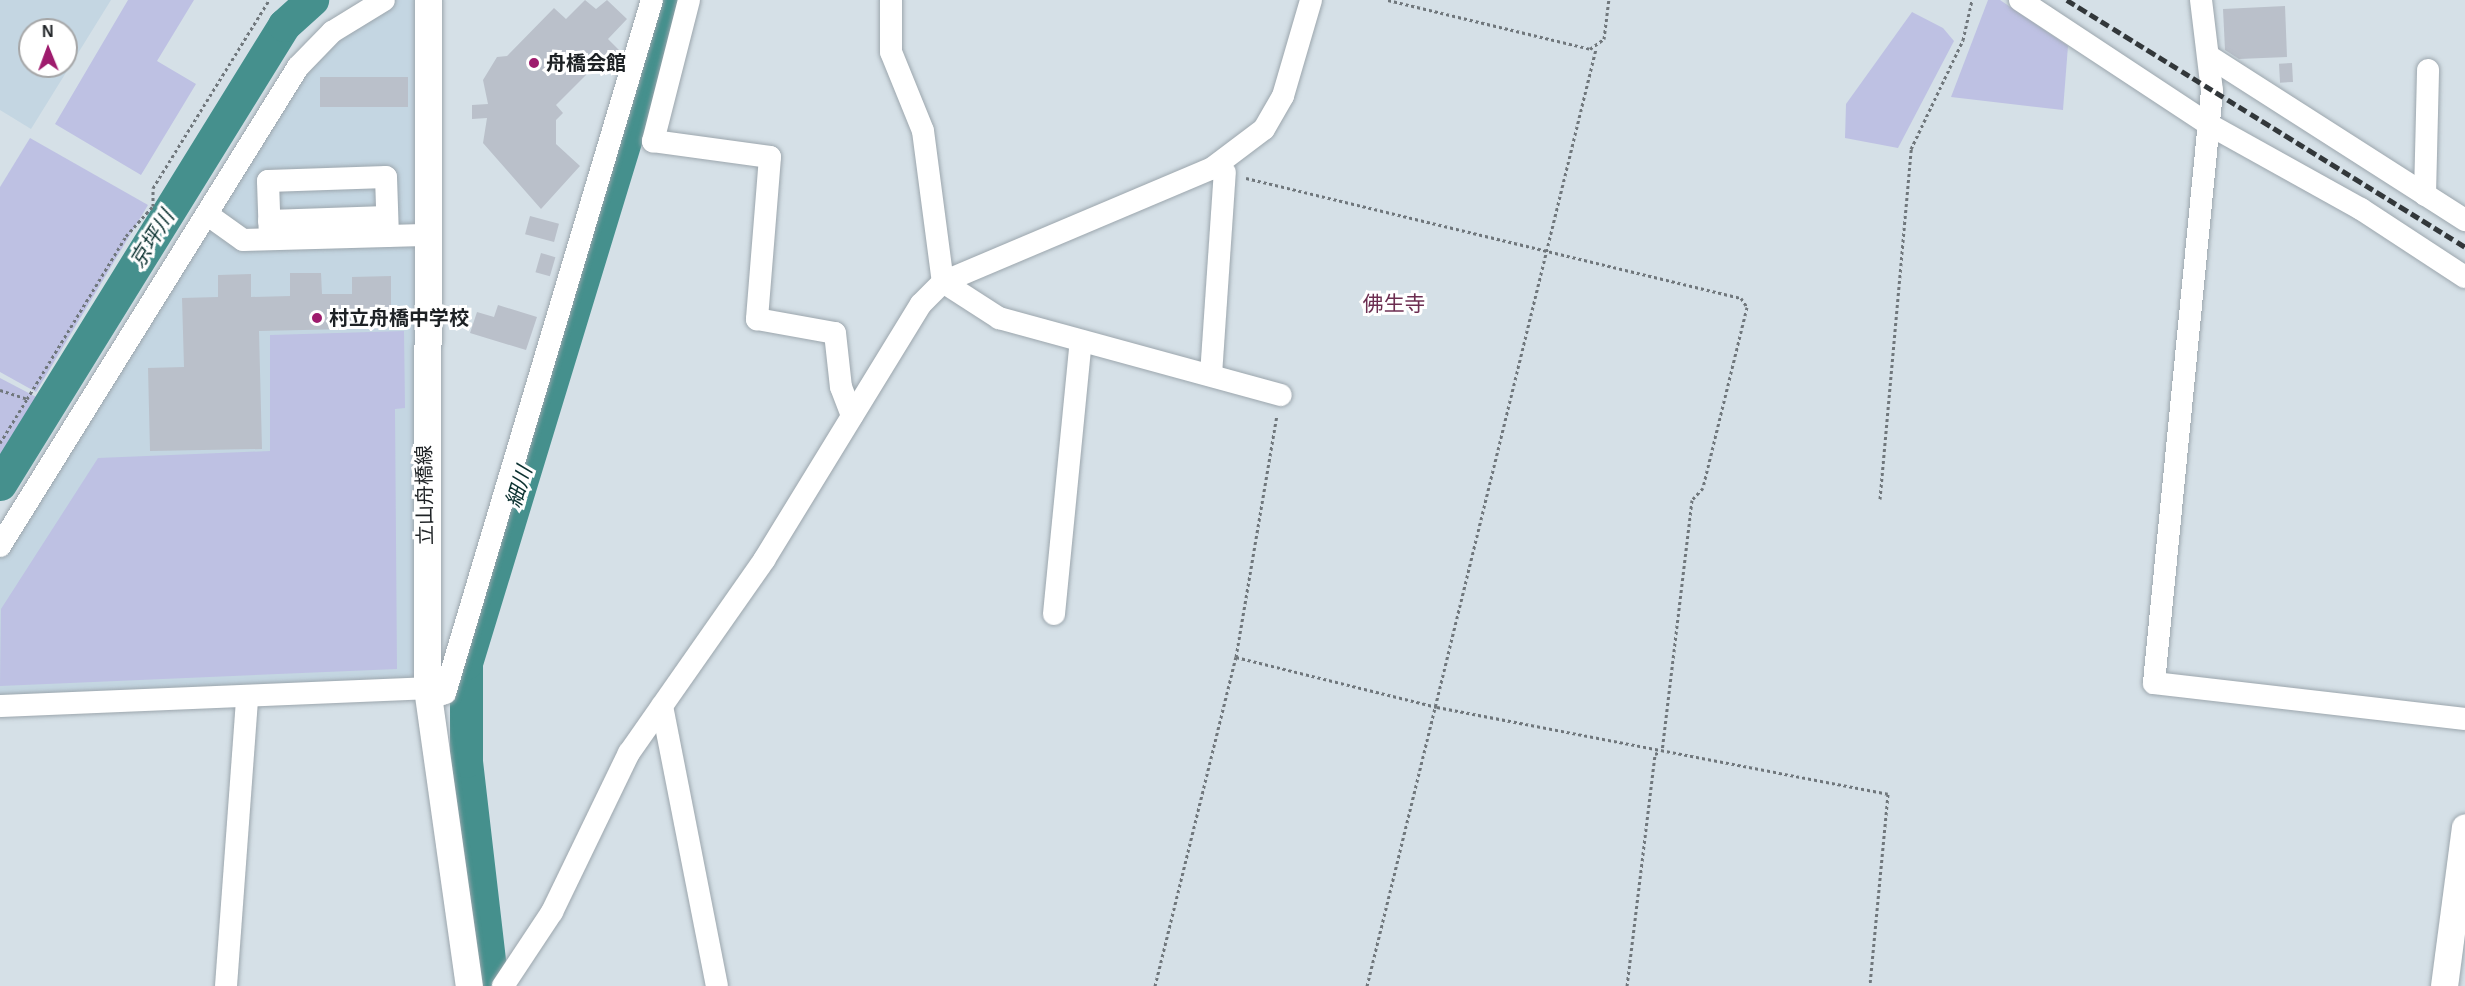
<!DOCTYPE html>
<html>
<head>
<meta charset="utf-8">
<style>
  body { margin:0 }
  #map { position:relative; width:2465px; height:986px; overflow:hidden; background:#d5e0e7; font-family:Arial,"Noto Sans JP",sans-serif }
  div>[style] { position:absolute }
  .built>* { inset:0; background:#c4d6e2 }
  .green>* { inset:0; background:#bec1e3 }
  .river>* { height:33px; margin:-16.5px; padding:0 16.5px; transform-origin:16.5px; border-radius:16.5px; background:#45908d }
  .building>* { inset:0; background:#bac0ca; transform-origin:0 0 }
  .path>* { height:3px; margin-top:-1.5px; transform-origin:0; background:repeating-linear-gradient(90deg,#70777c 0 3px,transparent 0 6px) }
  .roads { filter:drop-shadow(0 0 2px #9ca6ad) drop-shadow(0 0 2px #9ca6ad) }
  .minor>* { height:22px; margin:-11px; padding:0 11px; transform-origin:11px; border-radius:11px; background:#fff }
  .major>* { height:27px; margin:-13.5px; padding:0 13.5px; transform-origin:13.5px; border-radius:13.5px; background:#fff }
  .rail>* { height:4.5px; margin-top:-2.25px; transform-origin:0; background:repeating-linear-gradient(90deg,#32373a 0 9px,transparent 0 13.5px) }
  .dots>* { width:16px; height:16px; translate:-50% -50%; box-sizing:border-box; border:3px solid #fff; border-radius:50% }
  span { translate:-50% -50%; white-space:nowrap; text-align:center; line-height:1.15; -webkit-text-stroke:6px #fff; paint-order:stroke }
  .poi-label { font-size:20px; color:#1d2124; font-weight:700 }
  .left { translate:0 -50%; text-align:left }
  .street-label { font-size:20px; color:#1d2124 }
  .water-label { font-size:21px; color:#0b3130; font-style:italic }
  .neighbourhood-label { font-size:21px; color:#6d2e51 }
  .north { position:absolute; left:18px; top:18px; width:60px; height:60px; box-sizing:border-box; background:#fff; border:2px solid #a5a6a7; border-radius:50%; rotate:359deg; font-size:16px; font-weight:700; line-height:24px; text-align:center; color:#1d2124 }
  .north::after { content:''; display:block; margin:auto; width:21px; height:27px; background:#9e1b6d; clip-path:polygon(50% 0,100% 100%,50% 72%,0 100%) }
</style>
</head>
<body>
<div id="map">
  <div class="built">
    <i style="clip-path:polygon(evenodd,0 0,111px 0,31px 129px,0 110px,0 0,30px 30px,66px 30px,66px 66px,30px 66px,30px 30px)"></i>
    <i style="clip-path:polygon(384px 0,428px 0,427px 688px,0 706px,0 546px,298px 67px)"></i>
  </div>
  <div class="green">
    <i style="clip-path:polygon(128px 0,194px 0,157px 61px,196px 84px,141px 175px,55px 124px)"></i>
    <i style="clip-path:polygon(1988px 0,2000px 0,2068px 46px,2063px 110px,1951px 97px)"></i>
    <i style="clip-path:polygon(1912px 12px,1943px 28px,1954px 41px,1898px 148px,1845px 138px,1846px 104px)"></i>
    <i style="clip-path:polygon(30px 138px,148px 205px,36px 392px,0 372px,0 187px)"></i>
    <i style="clip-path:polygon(404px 331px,405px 408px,395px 409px,397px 669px,0 686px,1px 609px,98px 458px,270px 451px,270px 335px)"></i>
    <i style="clip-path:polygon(0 378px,42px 400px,0 463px)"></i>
  </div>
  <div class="river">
    <i style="left:0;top:484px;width:540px;rotate:-58.25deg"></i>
    <i style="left:284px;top:25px;width:38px;rotate:-42deg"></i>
    <i style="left:492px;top:986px;width:226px;rotate:-96.6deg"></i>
    <i style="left:466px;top:761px;width:98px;rotate:-90deg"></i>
    <i style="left:466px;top:663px;width:693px;rotate:-73.06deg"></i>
  </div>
  <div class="building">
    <i style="clip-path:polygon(585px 0,596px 9px,607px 0,627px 19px,608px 39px,622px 53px,607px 69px,599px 62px,556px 105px,563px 113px,556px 120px,556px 144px,580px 166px,541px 209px,483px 143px,487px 118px,472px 119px,472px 105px,488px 104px,483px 80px,497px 57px,507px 56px,554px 8px,566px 19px)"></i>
    <i style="clip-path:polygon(2285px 6px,2287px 57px,2239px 59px,2225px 50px,2223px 9px)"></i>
    <i style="left:2292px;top:63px;width:19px;height:13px;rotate:87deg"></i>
    <i style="left:320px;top:77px;width:88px;height:30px"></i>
    <i style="left:530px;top:216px;width:30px;height:19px;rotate:15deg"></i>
    <i style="left:541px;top:253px;width:15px;height:20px;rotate:16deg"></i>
    <i style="clip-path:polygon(290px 273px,321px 273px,322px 294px,352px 294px,352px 277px,391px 276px,391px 328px,259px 331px,262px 449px,150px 451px,148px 368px,184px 367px,182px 298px,218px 297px,218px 275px,251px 274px,251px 297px,290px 296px)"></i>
    <i style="clip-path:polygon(498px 305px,537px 317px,526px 350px,470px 333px,477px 312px,494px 317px)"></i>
  </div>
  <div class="path">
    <i style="left:1388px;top:0;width:208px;rotate:13.6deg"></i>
    <i style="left:1590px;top:49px;width:17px;rotate:-36deg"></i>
    <i style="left:1604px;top:39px;width:39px;rotate:-83deg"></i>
    <i style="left:1246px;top:178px;width:509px;rotate:13.63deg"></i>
    <i style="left:1741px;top:298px;width:11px;rotate:56deg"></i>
    <i style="left:1747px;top:307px;width:186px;rotate:103.7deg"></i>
    <i style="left:1703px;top:488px;width:16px;rotate:133deg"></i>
    <i style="left:1692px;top:500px;width:253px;rotate:96.8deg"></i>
    <i style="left:0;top:390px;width:28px;rotate:18deg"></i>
    <i style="left:27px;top:399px;width:191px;rotate:-58.7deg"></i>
    <i style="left:126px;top:236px;width:40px;rotate:-48deg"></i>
    <i style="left:153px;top:206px;width:18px;rotate:-90deg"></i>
    <i style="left:153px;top:188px;width:221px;rotate:-58.3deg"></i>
    <i style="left:0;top:443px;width:52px;rotate:-58.5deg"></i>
    <i style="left:1880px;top:499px;width:351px;rotate:-84.9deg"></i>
    <i style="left:1911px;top:149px;width:121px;rotate:-64.5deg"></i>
    <i style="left:1963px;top:40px;width:41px;rotate:-77.3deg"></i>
    <i style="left:1236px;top:657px;width:207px;rotate:14deg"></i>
    <i style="left:1437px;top:707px;width:459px;rotate:10.9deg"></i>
    <i style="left:1888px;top:794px;width:193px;rotate:95.4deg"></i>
    <i style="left:1155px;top:986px;width:339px;rotate:-76.2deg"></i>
    <i style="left:1236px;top:657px;width:245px;rotate:-80.4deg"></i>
    <i style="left:1367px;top:986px;width:965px;rotate:-76.27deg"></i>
    <i style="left:1627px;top:986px;width:234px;rotate:-83.1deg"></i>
    <i style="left:1655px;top:754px;width:5px;rotate:-22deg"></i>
  </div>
  <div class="roads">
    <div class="minor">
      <i style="left:689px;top:0;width:146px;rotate:104.3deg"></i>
      <i style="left:653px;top:141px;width:118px;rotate:7.8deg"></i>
      <i style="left:770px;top:157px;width:163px;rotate:94.6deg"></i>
      <i style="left:757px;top:319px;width:79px;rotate:10.2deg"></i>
      <i style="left:835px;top:333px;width:54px;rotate:83.7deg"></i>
      <i style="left:841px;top:387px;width:31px;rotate:69deg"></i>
      <i style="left:891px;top:0;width:52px;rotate:90deg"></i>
      <i style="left:891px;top:52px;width:85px;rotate:67.9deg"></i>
      <i style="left:923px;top:131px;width:152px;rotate:82.5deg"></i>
      <i style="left:943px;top:282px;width:67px;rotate:32.7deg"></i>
      <i style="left:999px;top:318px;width:292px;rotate:15.3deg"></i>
      <i style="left:2020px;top:0;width:225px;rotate:33.4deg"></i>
      <i style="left:2208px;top:124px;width:175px;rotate:29.1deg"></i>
      <i style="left:2361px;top:209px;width:124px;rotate:33.2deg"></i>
      <i style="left:2201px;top:0;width:92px;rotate:83.1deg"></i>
      <i style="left:2212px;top:91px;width:595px;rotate:95.6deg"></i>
      <i style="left:2154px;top:683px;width:313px;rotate:6.6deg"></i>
      <i style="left:2210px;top:57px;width:303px;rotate:32.6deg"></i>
      <i style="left:2425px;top:195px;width:125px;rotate:-88.6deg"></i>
      <i style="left:208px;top:215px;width:43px;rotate:35.5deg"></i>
      <i style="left:243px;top:240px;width:181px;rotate:-1.6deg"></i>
      <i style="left:269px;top:221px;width:118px;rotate:-1.9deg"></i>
      <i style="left:270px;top:239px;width:58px;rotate:-92deg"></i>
      <i style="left:268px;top:181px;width:118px;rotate:-1.9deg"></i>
      <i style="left:386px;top:177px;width:59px;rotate:88.1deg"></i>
      <i style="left:1211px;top:375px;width:203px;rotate:-86.1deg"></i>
      <i style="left:0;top:546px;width:564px;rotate:-58.11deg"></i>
      <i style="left:298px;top:67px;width:49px;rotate:-45.8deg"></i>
      <i style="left:332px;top:32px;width:61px;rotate:-31.6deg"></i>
      <i style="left:1054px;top:614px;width:274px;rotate:-84.4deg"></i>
      <i style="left:429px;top:699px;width:17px;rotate:-21deg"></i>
      <i style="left:445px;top:693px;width:723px;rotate:-73.37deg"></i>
      <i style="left:0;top:706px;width:427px;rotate:-2.4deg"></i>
      <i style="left:662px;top:706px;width:285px;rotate:78.9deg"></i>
      <i style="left:226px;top:986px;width:288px;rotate:-85.8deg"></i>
      <i style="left:503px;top:986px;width:89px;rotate:-56.5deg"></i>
      <i style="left:552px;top:912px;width:177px;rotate:-64.2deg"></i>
      <i style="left:629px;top:753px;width:236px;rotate:-55deg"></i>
      <i style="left:764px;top:560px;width:300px;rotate:-58.5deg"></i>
      <i style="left:921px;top:304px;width:31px;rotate:-45deg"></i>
      <i style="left:943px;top:282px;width:291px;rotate:-22.9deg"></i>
      <i style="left:1211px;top:169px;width:66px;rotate:-37deg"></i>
      <i style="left:1264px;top:129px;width:38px;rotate:-60deg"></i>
      <i style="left:1283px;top:96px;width:100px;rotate:-73.7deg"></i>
    </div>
    <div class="major">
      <i style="left:428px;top:0;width:688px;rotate:90.08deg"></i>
      <i style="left:427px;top:688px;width:301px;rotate:82deg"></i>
      <i style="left:2444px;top:986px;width:160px;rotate:-82.5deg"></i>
    </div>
  </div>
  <div class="rail">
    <i style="left:2067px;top:0;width:468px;rotate:31.8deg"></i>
  </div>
  <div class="dots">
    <i style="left:534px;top:63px;background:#9e1b6d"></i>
    <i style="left:317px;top:318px;background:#9e1b6d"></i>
  </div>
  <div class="poi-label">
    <span class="left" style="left:546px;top:63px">舟橋会館</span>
    <span class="left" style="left:329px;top:318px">村立舟橋中学校</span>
  </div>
  <div class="street-label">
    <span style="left:425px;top:495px;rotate:-91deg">立山舟橋線</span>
  </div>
  <div class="water-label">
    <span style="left:152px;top:239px;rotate:-58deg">京坪川</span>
    <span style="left:519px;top:487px;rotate:-73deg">細川</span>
  </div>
  <div class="neighbourhood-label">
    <span style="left:1394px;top:304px">佛生寺</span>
  </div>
  <div class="north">N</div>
</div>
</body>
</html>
